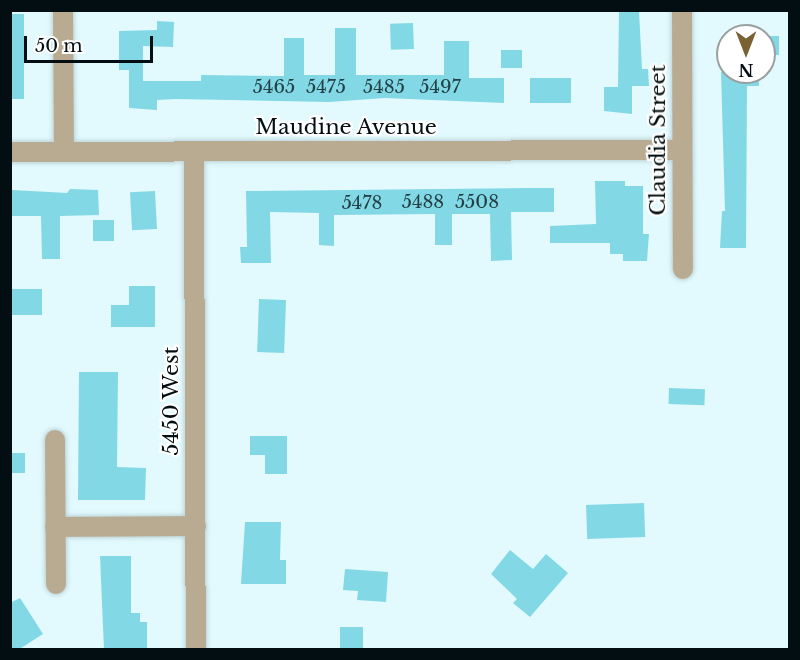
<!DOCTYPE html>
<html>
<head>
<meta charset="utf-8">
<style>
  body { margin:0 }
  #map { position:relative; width:800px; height:660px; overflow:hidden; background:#e2fafe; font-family:"Libre Baskerville",serif }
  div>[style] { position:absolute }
  .building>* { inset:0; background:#82d8e5; transform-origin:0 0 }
  .roads { filter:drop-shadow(0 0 2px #bed4d8) drop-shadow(0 0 2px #bed4d8) }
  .street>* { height:20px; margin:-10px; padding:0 10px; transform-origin:10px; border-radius:10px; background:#b9ab92 }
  span { translate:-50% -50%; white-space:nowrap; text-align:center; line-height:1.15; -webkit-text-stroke:4.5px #fff; paint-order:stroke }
  .number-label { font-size:18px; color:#224046 }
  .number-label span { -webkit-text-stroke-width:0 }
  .street-label { font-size:21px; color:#020e11 }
  .frame { position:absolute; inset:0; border:12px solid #020e11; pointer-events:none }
  .north { position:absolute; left:716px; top:24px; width:60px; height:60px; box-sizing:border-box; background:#fff; border:2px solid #9a9fa0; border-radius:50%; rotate:180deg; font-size:16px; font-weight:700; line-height:24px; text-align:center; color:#020e11 }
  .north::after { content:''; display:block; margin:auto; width:21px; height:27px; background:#796132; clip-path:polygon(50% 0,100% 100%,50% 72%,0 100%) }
  .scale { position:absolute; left:24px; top:36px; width:129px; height:27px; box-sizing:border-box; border:3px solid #020e11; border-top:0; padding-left:8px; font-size:18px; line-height:21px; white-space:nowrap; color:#020e11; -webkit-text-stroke:4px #fff; paint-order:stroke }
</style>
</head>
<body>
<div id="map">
  <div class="building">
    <i style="clip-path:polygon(619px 11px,639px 11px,642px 69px,648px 69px,649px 86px,632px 86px,632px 114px,604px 111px,604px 87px,618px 87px)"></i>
    <i style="left:10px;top:14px;width:14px;height:85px"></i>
    <i style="clip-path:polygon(157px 21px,174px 22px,173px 47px,143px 46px,143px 81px,201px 81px,201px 75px,284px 76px,284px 38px,304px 38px,304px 75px,335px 75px,335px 28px,356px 28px,356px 75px,444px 75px,444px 41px,469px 41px,469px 78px,504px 78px,504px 103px,385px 98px,329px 102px,176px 99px,157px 100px,157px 110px,129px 108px,129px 70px,119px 70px,119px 31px,157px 30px)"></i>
    <i style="left:413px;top:23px;width:26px;height:23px;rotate:88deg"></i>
    <i style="left:779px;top:36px;width:19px;height:15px;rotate:90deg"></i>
    <i style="left:501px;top:50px;width:21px;height:18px"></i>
    <i style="clip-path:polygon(721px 72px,759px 72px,759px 86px,747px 86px,746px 248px,720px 248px,722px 211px,725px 211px)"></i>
    <i style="left:530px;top:78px;width:41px;height:25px"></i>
    <i style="clip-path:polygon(595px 181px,625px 181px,625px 186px,643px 186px,643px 234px,649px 234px,647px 261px,623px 261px,623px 254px,610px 254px,610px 243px,550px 243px,550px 226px,596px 224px)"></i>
    <i style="clip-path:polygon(529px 188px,554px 188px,554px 212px,511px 212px,512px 260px,491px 261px,490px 214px,452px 214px,452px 245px,435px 245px,435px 214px,334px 215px,334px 246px,319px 245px,319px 213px,270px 212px,271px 263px,241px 263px,240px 247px,247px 247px,246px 191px)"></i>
    <i style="clip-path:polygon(70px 189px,98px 190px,99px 215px,60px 216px,60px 259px,42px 259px,41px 216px,12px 216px,12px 190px,67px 193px)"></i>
    <i style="left:155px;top:191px;width:38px;height:25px;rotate:87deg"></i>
    <i style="left:93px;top:220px;width:21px;height:21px"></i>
    <i style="clip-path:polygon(129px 286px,155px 286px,155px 327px,111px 327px,111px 305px,129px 305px)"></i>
    <i style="left:42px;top:289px;width:26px;height:32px;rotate:90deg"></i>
    <i style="left:259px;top:299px;width:27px;height:53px;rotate:2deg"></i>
    <i style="clip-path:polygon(79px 372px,118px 372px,117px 467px,146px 468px,145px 500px,78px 500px)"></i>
    <i style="left:669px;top:388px;width:36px;height:16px;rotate:2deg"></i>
    <i style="clip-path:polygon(250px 436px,287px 436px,287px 474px,265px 474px,265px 455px,250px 455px)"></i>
    <i style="left:10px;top:453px;width:15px;height:20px"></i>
    <i style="left:644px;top:503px;width:34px;height:58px;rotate:88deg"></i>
    <i style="clip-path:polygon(245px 522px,281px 522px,280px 560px,286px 560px,286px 584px,241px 584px)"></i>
    <i style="clip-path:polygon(510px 550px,533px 569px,546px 554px,568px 573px,530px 617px,513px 603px,517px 599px,491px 574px)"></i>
    <i style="clip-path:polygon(100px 556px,131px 556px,131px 613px,140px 613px,140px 622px,147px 622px,147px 650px,104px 650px)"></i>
    <i style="clip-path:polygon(345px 569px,388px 572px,386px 602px,357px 600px,358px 591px,343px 590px)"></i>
    <i style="clip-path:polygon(20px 598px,43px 634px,18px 650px,10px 650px,10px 603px)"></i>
    <i style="left:340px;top:627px;width:23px;height:21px"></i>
  </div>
  <div class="roads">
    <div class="street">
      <i style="left:63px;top:10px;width:142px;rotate:89.6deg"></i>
      <i style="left:682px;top:10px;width:259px;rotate:89.8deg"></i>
      <i style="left:194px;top:151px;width:499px;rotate:89.8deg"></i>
      <i style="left:10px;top:152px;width:672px;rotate:-0.17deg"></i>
      <i style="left:55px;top:440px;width:144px;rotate:89.6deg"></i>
      <i style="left:55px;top:527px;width:141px;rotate:-0.4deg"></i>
    </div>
  </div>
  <div class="number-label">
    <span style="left:274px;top:87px">5465</span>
    <span style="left:326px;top:87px">5475</span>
    <span style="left:384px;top:87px">5485</span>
    <span style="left:440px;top:87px">5497</span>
    <span style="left:423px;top:202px">5488</span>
    <span style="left:477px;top:202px">5508</span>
    <span style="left:362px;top:203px">5478</span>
  </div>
  <div class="street-label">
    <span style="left:346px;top:127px">Maudine Avenue</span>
    <span style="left:658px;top:140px;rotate:-90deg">Claudia Street</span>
    <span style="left:171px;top:401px;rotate:-90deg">5450 West</span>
  </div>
  <div class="frame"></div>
  <div class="north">N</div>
  <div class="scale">50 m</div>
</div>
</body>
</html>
